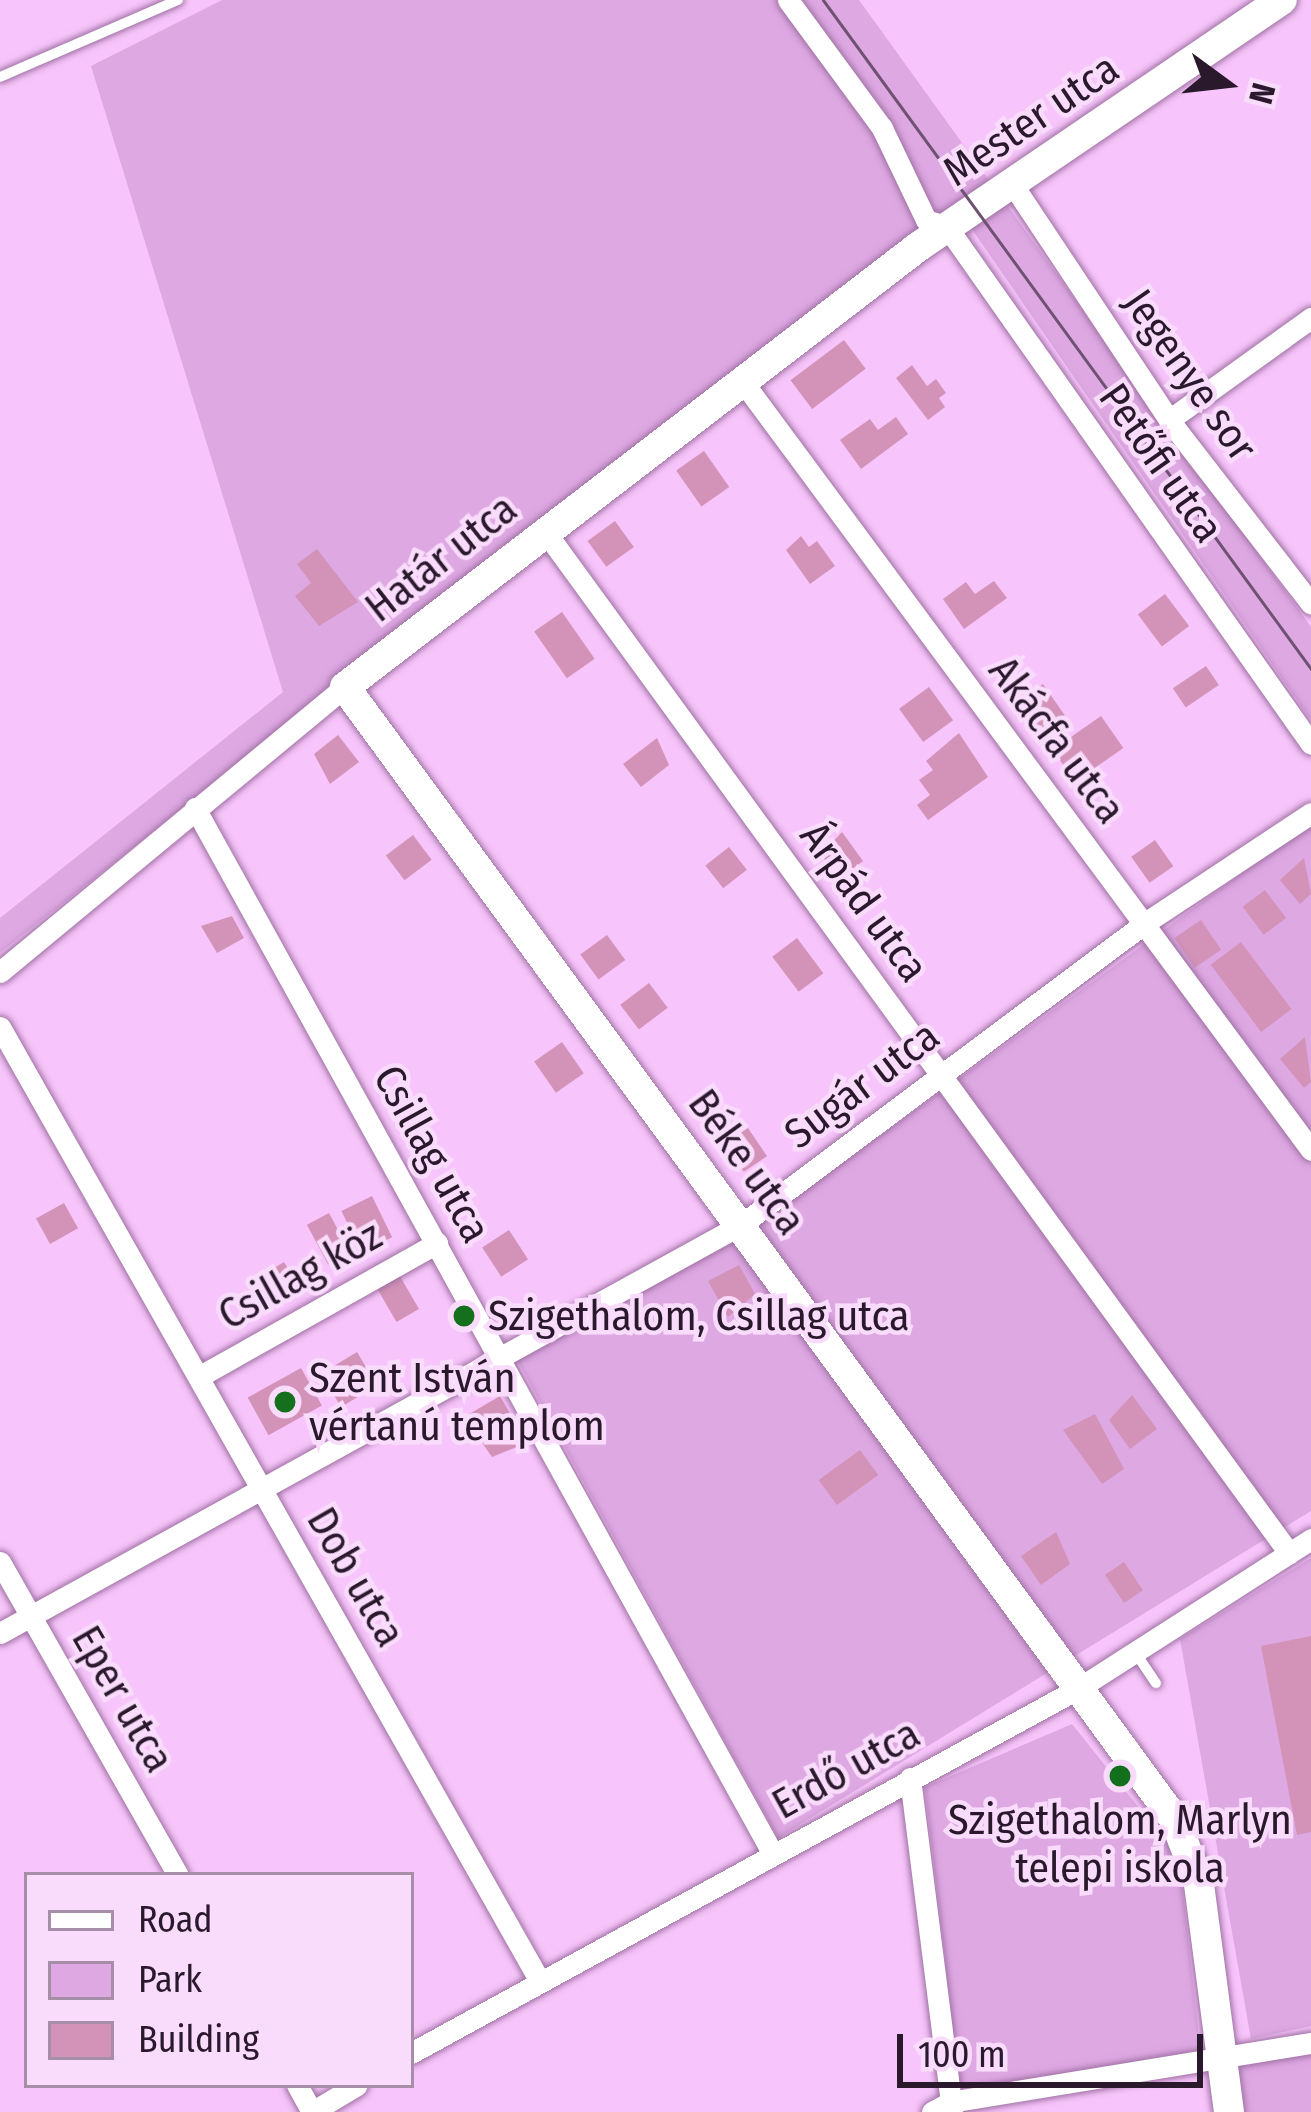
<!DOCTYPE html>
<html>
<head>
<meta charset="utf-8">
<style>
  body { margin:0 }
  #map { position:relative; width:1311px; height:2112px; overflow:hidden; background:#f7c5fb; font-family:"Fira Sans Condensed",sans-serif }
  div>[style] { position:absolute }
  .green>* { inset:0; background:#dea8e3 }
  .building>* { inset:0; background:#d393b8; transform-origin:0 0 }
  .roads { filter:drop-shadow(0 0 3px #9f71a3) drop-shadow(0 0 3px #9f71a3) }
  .lane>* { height:10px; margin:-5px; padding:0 5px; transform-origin:5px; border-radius:5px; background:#fff }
  .street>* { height:21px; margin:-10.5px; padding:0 10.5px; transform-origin:10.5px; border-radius:10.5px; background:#fff }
  .secondary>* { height:30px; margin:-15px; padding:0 15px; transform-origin:15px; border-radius:15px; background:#fff }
  .tram>* { height:3px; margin:-1.5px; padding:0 1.5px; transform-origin:1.5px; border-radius:1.5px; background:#6f5272 }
  .dots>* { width:33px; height:33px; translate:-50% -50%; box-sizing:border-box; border:6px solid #f9dbfb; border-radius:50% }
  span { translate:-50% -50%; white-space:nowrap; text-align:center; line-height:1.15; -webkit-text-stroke:9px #f9dbfb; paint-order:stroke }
  .street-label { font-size:42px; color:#2a182c }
  .poi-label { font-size:42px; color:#2a182c }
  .left { translate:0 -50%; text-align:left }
  .legend { position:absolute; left:24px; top:1872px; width:390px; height:216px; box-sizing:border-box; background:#f9dbfb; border:3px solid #a68da8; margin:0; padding:15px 21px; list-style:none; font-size:36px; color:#2a182c }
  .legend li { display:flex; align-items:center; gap:24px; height:60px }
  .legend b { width:60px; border:3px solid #a68da8 }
  .north { position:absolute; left:1167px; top:24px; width:120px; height:120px; -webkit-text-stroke:9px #f9dbfb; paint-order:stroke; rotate:105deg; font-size:33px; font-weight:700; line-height:48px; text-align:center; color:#2a182c }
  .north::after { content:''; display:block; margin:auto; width:42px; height:54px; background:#2a182c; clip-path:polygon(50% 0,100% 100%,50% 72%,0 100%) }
  .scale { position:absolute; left:897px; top:2034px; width:306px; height:54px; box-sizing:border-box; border:6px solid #2a182c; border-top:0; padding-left:15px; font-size:36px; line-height:42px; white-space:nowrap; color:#2a182c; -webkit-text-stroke:9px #f9dbfb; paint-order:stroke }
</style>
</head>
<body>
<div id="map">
  <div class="green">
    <i style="clip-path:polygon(222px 0,859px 0,1311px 627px,1311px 720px,958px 209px,737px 369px,0 953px,0 918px,283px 692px,91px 66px)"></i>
    <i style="clip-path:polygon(1311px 823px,1311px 1511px,778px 1838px,516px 1358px,759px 1224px)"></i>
    <i style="clip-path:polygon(1311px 1558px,1311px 2026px,1251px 2039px,1180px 1639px)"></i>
    <i style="clip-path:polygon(1072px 1724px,1179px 1858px,1201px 2054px,960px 2089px,925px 1787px)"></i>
    <i style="clip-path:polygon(1311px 2043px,1311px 2112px,1229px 2112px,1222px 2060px)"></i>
  </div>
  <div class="building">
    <i style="left:844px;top:340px;width:36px;height:67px;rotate:53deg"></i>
    <i style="clip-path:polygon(912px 365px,927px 386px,936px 379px,946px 393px,939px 398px,945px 407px,928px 420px,896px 378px)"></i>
    <i style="clip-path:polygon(896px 417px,908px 434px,861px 469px,840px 440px,870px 419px,878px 430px)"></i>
    <i style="left:704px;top:451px;width:44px;height:34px;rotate:55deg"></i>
    <i style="left:615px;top:521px;width:32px;height:34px;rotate:54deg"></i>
    <i style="clip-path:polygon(801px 536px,809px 547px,817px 541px,835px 566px,810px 584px,786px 550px)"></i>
    <i style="clip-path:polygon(317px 549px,358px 602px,319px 626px,295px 596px,311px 583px,297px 564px)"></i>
    <i style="clip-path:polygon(994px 581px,1007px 598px,964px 629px,943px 599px,966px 582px,975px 594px)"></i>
    <i style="left:1165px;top:594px;width:40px;height:34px;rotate:53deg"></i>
    <i style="left:562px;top:612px;width:57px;height:34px;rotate:55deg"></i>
    <i style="left:1206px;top:666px;width:23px;height:40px;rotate:56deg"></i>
    <i style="left:1043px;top:684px;width:38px;height:32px;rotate:55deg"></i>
    <i style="left:929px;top:687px;width:41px;height:37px;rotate:54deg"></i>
    <i style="left:1101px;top:716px;width:39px;height:59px;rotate:55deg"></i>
    <i style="clip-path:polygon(959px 733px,988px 777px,928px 820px,917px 805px,930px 795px,919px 780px,933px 770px,926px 761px)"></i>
    <i style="clip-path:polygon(338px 735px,359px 762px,330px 784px,314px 754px)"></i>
    <i style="clip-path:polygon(657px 738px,669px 765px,641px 787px,623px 764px)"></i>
    <i style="clip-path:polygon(842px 832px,863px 861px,838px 879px,821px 854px)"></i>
    <i style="left:413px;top:835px;width:31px;height:34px;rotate:53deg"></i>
    <i style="left:1155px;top:840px;width:32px;height:29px;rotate:55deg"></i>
    <i style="left:729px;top:847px;width:29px;height:30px;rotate:52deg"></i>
    <i style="clip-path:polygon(1304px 858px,1311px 894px,1300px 904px,1280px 880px)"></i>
    <i style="left:1265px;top:890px;width:35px;height:28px;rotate:53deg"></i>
    <i style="clip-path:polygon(232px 916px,244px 938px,217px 953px,201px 926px)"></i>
    <i style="left:1201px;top:920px;width:36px;height:32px;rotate:56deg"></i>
    <i style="left:607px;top:935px;width:31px;height:33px;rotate:54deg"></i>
    <i style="left:797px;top:938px;width:44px;height:31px;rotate:53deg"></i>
    <i style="left:1241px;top:942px;width:84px;height:38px;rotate:53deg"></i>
    <i style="left:649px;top:983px;width:31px;height:36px;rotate:53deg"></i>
    <i style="clip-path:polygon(1305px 1037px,1311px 1082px,1304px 1088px,1280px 1059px)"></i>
    <i style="left:562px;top:1042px;width:38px;height:34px;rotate:55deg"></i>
    <i style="left:748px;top:1128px;width:34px;height:28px;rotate:56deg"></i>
    <i style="left:372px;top:1196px;width:46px;height:34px;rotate:64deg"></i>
    <i style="left:64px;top:1203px;width:29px;height:32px;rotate:61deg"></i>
    <i style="left:329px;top:1213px;width:45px;height:25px;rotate:62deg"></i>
    <i style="left:509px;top:1230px;width:35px;height:32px;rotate:57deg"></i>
    <i style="left:284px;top:1262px;width:35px;height:34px;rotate:59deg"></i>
    <i style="clip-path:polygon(739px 1265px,755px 1294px,728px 1317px,708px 1281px)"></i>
    <i style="left:397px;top:1271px;width:44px;height:26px;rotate:60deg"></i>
    <i style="left:357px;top:1352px;width:39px;height:42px;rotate:59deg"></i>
    <i style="left:301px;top:1368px;width:43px;height:61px;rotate:61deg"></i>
    <i style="clip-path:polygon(1132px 1395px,1157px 1429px,1130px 1449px,1109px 1420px)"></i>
    <i style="clip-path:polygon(500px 1396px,527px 1443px,492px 1457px,464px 1417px)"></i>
    <i style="clip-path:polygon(1095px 1414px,1124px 1469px,1102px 1484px,1063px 1430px)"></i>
    <i style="left:860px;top:1450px;width:31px;height:51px;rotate:54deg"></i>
    <i style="clip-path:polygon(1056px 1532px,1070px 1564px,1041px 1585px,1021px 1556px)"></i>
    <i style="left:1124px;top:1562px;width:34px;height:23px;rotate:56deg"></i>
    <i style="clip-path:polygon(1311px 1636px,1311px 1832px,1297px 1835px,1261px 1646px)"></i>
  </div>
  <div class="roads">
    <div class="lane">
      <i style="left:0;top:77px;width:194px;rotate:-23.4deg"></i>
      <i style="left:1137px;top:1655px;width:34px;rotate:56deg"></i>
    </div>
    <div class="street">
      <i style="left:788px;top:0;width:159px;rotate:53.7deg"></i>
      <i style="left:882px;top:128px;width:102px;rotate:64.4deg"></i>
      <i style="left:926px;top:220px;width:22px;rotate:18deg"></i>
      <i style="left:947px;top:227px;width:632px;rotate:54.85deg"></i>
      <i style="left:1013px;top:185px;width:282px;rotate:56.4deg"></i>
      <i style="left:1169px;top:420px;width:232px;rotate:52.3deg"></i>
      <i style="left:740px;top:378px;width:960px;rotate:53.51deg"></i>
      <i style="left:1169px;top:420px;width:175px;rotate:-35.7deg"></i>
      <i style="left:544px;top:530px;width:1266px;rotate:53.94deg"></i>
      <i style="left:195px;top:808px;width:1195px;rotate:61.08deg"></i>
      <i style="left:0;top:972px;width:447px;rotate:-39.6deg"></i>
      <i style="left:0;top:1027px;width:1093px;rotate:60.5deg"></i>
      <i style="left:200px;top:1376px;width:272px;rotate:-29.3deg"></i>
      <i style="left:0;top:1562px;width:360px;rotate:60.4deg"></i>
      <i style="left:0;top:1633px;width:847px;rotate:-28.86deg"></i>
      <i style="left:742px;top:1224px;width:503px;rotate:-36.76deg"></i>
      <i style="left:1145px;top:923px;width:199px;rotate:-33.5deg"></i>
      <i style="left:910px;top:1778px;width:337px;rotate:82.8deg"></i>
      <i style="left:411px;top:2053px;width:761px;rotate:-28.65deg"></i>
      <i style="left:1079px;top:1688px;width:276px;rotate:-32.7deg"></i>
      <i style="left:297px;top:2085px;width:31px;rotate:61deg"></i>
      <i style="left:312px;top:2112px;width:52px;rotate:-31deg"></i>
      <i style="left:932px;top:2112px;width:21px;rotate:-29deg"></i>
      <i style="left:950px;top:2102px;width:366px;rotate:-9.3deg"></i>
    </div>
    <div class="secondary">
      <i style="left:1229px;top:2112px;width:231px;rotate:-97.5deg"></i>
      <i style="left:1199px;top:1883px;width:67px;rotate:-110.9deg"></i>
      <i style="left:1175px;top:1820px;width:1404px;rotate:-126.23deg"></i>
      <i style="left:345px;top:687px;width:722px;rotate:-37.52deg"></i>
      <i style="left:918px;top:247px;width:440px;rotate:-34.2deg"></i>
    </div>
  </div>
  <div class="tram">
    <i style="left:823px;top:0;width:828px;rotate:53.89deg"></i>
  </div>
  <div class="dots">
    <i style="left:464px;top:1316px;background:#14701c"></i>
    <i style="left:285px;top:1402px;background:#14701c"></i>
    <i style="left:1120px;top:1776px;background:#14701c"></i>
  </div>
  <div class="street-label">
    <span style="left:1031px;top:120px;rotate:-34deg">Mester utca</span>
    <span style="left:1190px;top:375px;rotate:55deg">Jegenye sor</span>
    <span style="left:1161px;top:463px;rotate:55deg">Petőfi utca</span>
    <span style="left:441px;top:558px;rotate:-38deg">Határ utca</span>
    <span style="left:1057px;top:740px;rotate:53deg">Akácfa utca</span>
    <span style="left:864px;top:902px;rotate:54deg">Árpád utca</span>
    <span style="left:862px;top:1085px;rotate:-37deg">Sugár utca</span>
    <span style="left:432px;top:1154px;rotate:61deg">Csillag utca</span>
    <span style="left:747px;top:1162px;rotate:54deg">Béke utca</span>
    <span style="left:300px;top:1275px;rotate:-29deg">Csillag köz</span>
    <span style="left:356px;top:1577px;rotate:60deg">Dob utca</span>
    <span style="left:123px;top:1699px;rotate:60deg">Eper utca</span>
    <span style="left:846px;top:1769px;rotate:-29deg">Erdő utca</span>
  </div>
  <div class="poi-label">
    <span class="left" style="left:488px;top:1316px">Szigethalom, Csillag utca</span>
    <span class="left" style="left:309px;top:1402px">Szent István<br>vértanú templom</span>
    <span style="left:1120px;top:1844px">Szigethalom, Marlyn<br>telepi iskola</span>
  </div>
  <ul class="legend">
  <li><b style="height:15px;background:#fff"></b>Road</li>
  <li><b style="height:33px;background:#dea8e3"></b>Park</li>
  <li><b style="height:33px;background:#d393b8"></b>Building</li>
  </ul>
  <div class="north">N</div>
  <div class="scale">100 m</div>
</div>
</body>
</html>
